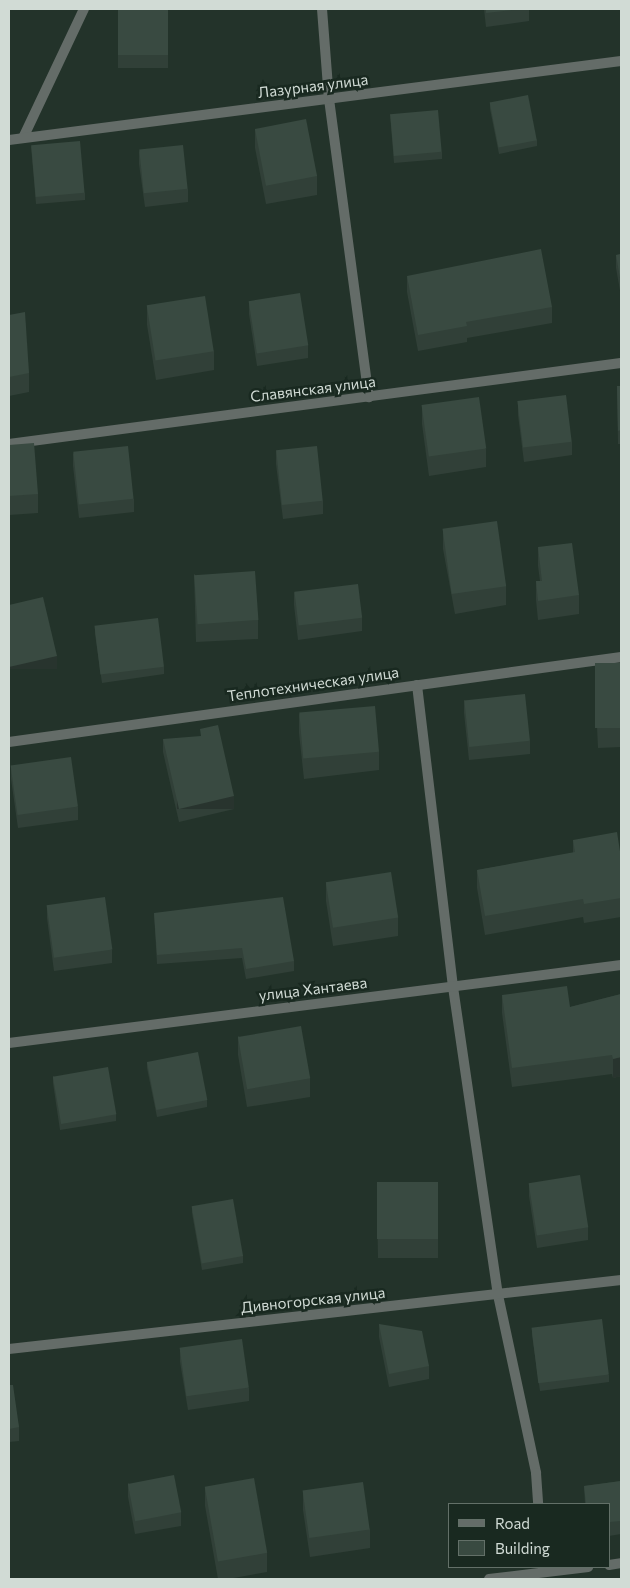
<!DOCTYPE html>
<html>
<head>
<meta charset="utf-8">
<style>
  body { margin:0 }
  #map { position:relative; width:630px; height:1588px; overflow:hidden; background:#23332a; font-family:Commissioner,sans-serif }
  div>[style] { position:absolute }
  .minor>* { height:10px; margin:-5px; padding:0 5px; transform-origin:5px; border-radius:5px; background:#646c68 }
  .tertiary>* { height:10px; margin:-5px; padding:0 5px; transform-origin:5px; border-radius:5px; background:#646c68 }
  .wall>* { inset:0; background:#314038; transform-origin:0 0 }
  .shaded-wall>* { inset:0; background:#28342e; transform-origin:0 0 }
  .building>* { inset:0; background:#394a41; transform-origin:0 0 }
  span { translate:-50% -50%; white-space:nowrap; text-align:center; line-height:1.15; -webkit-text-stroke:5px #192920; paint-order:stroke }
  .street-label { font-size:15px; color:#d1dbd5 }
  .frame { position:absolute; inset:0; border:10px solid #d1dbd5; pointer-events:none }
  .legend { position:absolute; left:448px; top:1503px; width:162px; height:65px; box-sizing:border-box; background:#192920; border:1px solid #637068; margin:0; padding:6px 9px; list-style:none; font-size:15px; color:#d1dbd5 }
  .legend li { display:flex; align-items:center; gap:10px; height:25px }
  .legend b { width:25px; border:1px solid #637068 }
</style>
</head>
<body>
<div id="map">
  <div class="minor">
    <i style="left:322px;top:9px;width:90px;rotate:85.6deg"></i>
    <i style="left:329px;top:99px;width:301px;rotate:82.4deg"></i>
    <i style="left:23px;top:138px;width:143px;rotate:-64.7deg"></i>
    <i style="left:9px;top:140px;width:617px;rotate:-7.36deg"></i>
    <i style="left:9px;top:444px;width:617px;rotate:-7.54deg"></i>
    <i style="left:417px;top:685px;width:304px;rotate:83.2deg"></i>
    <i style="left:453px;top:987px;width:311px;rotate:81.7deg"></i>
    <i style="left:498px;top:1295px;width:182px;rotate:77.9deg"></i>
    <i style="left:536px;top:1473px;width:31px;rotate:86deg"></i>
    <i style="left:9px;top:742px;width:618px;rotate:-7.91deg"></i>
    <i style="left:9px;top:1349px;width:616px;rotate:-6.43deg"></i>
    <i style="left:609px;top:1565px;width:12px;rotate:-9deg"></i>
    <i style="left:489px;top:1579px;width:100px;rotate:-6.9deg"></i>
  </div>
  <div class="tertiary">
    <i style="left:9px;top:1043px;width:617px;rotate:-7.26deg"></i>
  </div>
  <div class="wall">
    <i style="left:118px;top:9px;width:50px;height:59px"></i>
    <i style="clip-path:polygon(484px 9px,529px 9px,529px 21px,486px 27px)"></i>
    <i style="clip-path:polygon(490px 102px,537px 140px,537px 146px,499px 154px,490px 109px)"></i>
    <i style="clip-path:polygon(390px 114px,442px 152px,442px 159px,394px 163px)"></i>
    <i style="clip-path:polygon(255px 129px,317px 176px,317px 195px,266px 204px,255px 148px)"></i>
    <i style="clip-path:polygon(31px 146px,85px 193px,85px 200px,36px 204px)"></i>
    <i style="clip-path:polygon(139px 151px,188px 189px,188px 202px,145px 207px,139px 164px)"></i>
    <i style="clip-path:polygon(621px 254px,621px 296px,616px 268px,616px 255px)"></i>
    <i style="clip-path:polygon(407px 276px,552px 307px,552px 323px,467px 338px,467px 342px,418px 351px,407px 292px)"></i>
    <i style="clip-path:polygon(249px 301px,308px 345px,308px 358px,257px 366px,249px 314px)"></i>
    <i style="clip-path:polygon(147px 306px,214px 351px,214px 370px,156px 380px,147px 325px)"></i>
    <i style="clip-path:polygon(9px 315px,29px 373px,29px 392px,9px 396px)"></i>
    <i style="clip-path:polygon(617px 386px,621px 386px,621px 444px,618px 444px)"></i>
    <i style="clip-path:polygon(518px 402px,572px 442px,572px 455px,524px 462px,518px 415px)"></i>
    <i style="clip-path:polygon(422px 405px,486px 449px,486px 467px,429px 476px,422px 424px)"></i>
    <i style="clip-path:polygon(9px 445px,38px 494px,38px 513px,9px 515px)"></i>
    <i style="clip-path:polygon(276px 450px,323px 501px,323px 514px,283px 519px,276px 464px)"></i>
    <i style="clip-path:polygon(73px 453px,134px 499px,134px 512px,79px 518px,73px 466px)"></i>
    <i style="clip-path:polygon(443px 530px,506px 586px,506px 605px,455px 614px,443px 549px)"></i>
    <i style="clip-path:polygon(538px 547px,579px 595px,579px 614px,538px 620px,536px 600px,536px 581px,540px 581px,538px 566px)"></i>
    <i style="clip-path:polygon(194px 574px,258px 620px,258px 639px,196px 642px)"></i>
    <i style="clip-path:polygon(294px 592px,362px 618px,362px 631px,298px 640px,294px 605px)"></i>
    <i style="clip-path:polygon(95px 627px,164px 667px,164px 674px,102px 683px,95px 634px)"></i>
    <i style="clip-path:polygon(621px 663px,621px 747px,598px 748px,595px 683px,595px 664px)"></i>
    <i style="clip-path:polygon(464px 700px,530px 741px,530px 754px,469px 760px,464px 713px)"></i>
    <i style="clip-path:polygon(299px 714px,379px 752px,379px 770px,304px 779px,299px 733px)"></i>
    <i style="clip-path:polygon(163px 739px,234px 809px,179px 822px,163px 752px)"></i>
    <i style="clip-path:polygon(11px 766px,78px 807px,78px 820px,18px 828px,11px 779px)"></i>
    <i style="clip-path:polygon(573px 840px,621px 858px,621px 917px,584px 923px,583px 917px,485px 935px,477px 888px,477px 870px,573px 853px)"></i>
    <i style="clip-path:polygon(326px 882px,398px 917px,398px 936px,333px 946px,326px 901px)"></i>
    <i style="clip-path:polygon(47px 905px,112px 950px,112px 963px,54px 971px,47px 918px)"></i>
    <i style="clip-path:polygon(154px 913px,294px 961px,294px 971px,246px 979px,242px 958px,157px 964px)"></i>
    <i style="clip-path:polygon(621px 994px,621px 1076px,613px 1078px,612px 1074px,512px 1087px,502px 1013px,502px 995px,570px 1007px)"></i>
    <i style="clip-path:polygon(238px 1036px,310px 1078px,310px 1097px,247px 1107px,238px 1055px)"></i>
    <i style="clip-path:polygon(147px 1062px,207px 1100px,207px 1107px,157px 1117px,147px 1068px)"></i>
    <i style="clip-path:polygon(53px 1076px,116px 1114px,116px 1121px,60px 1130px,53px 1083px)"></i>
    <i style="clip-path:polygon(438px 1182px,438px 1258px,378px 1258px,377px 1202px)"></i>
    <i style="clip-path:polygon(529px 1183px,588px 1227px,588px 1240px,537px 1248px,529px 1196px)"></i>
    <i style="clip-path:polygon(192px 1206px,243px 1256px,243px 1263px,202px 1270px,192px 1213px)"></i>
    <i style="clip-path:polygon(379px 1324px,429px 1366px,429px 1379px,389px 1387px,379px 1337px)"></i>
    <i style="clip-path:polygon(532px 1328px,609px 1375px,609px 1382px,540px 1391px,532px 1335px)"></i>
    <i style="clip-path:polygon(180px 1348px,249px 1388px,249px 1401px,188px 1410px,180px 1362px)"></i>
    <i style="clip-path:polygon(9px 1385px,19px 1427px,19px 1441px,9px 1442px)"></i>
    <i style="clip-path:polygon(621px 1481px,621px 1534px,609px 1536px,609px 1504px,585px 1504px,584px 1486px)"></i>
    <i style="clip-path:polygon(128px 1483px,181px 1512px,181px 1526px,135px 1534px,128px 1497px)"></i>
    <i style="clip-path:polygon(205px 1487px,267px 1553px,267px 1572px,228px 1579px,218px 1579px,205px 1506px)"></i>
    <i style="clip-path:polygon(303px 1491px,370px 1529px,370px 1548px,310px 1557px,303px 1510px)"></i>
  </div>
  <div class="shaded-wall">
    <i style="left:57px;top:656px;width:13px;height:49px;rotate:90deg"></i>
    <i style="left:234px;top:796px;width:13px;height:57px;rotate:90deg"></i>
    <i style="clip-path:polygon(621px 1057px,621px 1076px,613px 1078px,613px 1059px)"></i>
  </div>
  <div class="building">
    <i style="left:118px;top:9px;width:50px;height:46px"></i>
    <i style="clip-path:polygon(486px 9px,520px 9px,486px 13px)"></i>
    <i style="left:528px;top:95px;width:46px;height:39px;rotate:79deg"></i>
    <i style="left:438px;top:110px;width:42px;height:48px;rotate:85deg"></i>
    <i style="left:306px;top:119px;width:58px;height:52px;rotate:79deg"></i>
    <i style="left:80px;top:141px;width:52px;height:49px;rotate:85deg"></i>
    <i style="left:183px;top:145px;width:44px;height:44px;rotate:84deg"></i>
    <i style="clip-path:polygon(541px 249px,552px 307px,466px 322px,467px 326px,418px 335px,407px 276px)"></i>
    <i style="clip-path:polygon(621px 254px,621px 283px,616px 255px)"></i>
    <i style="left:300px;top:293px;width:53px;height:52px;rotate:81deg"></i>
    <i style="left:205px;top:296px;width:56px;height:59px;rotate:81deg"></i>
    <i style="clip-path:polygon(25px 312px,29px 373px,9px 377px,9px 315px)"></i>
    <i style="clip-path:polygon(617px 386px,621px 386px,621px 430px,618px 431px)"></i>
    <i style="left:566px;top:395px;width:47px;height:49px;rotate:83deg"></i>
    <i style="left:479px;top:397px;width:52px;height:58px;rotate:82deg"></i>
    <i style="clip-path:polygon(34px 443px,38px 494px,9px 496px,9px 445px)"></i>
    <i style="left:128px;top:446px;width:53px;height:55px;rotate:84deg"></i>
    <i style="left:317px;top:446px;width:55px;height:41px;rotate:84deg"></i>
    <i style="left:497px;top:521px;width:66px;height:55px;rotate:82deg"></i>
    <i style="clip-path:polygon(572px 543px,579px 595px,538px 601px,536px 581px,542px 581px,538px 547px)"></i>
    <i style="left:255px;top:571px;width:49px;height:61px;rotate:86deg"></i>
    <i style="left:358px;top:584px;width:34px;height:64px;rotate:83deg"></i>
    <i style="clip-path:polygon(43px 597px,57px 656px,9px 667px,9px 605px)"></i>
    <i style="left:158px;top:618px;width:49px;height:64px;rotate:83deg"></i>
    <i style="left:621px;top:663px;width:65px;height:26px;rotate:90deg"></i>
    <i style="left:525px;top:694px;width:47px;height:61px;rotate:84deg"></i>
    <i style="left:375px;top:706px;width:46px;height:76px;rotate:85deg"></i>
    <i style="clip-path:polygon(218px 725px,234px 796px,179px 809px,163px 739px,201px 736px,200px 729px)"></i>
    <i style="left:71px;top:757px;width:50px;height:61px;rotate:82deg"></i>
    <i style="clip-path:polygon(617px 832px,621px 858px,621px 898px,584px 904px,583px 899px,485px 916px,477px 870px,575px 852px,573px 840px)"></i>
    <i style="left:391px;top:872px;width:46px;height:66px;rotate:81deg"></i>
    <i style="left:105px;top:897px;width:53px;height:59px;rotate:82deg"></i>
    <i style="clip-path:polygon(283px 897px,294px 961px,246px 969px,242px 948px,157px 955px,154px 913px)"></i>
    <i style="clip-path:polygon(567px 986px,570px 1007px,621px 994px,621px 1057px,613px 1059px,612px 1055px,512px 1068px,502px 995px)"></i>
    <i style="left:301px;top:1026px;width:53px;height:64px;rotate:80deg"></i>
    <i style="left:198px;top:1052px;width:49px;height:52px;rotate:79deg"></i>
    <i style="left:108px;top:1067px;width:48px;height:56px;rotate:80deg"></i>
    <i style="left:580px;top:1175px;width:53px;height:52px;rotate:81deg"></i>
    <i style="left:438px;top:1182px;width:57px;height:61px;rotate:90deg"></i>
    <i style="left:233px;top:1199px;width:58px;height:42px;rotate:80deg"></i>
    <i style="left:602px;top:1319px;width:56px;height:71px;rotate:83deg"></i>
    <i style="clip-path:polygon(379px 1324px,422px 1331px,429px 1366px,389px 1374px)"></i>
    <i style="left:242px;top:1339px;width:49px;height:63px;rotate:82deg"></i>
    <i style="clip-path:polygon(9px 1385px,13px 1385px,19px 1427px,9px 1429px)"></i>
    <i style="left:174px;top:1475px;width:38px;height:47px;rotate:79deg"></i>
    <i style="left:254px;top:1478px;width:76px;height:50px;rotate:80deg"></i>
    <i style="clip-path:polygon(621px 1481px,621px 1521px,609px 1522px,609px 1504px,586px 1504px,584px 1486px)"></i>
    <i style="left:363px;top:1482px;width:48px;height:61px;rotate:82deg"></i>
  </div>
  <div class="street-label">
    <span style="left:313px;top:86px;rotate:-7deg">Лазурная улица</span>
    <span style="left:313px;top:389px;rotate:-7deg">Славянская улица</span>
    <span style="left:313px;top:684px;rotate:-8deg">Теплотехническая улица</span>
    <span style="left:313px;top:989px;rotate:-7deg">улица Хантаева</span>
    <span style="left:313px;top:1300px;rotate:-6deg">Дивногорская улица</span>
  </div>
  <div class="frame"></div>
  <ul class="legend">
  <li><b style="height:6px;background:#646c68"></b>Road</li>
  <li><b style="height:14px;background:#394a41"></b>Building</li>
  </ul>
</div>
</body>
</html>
